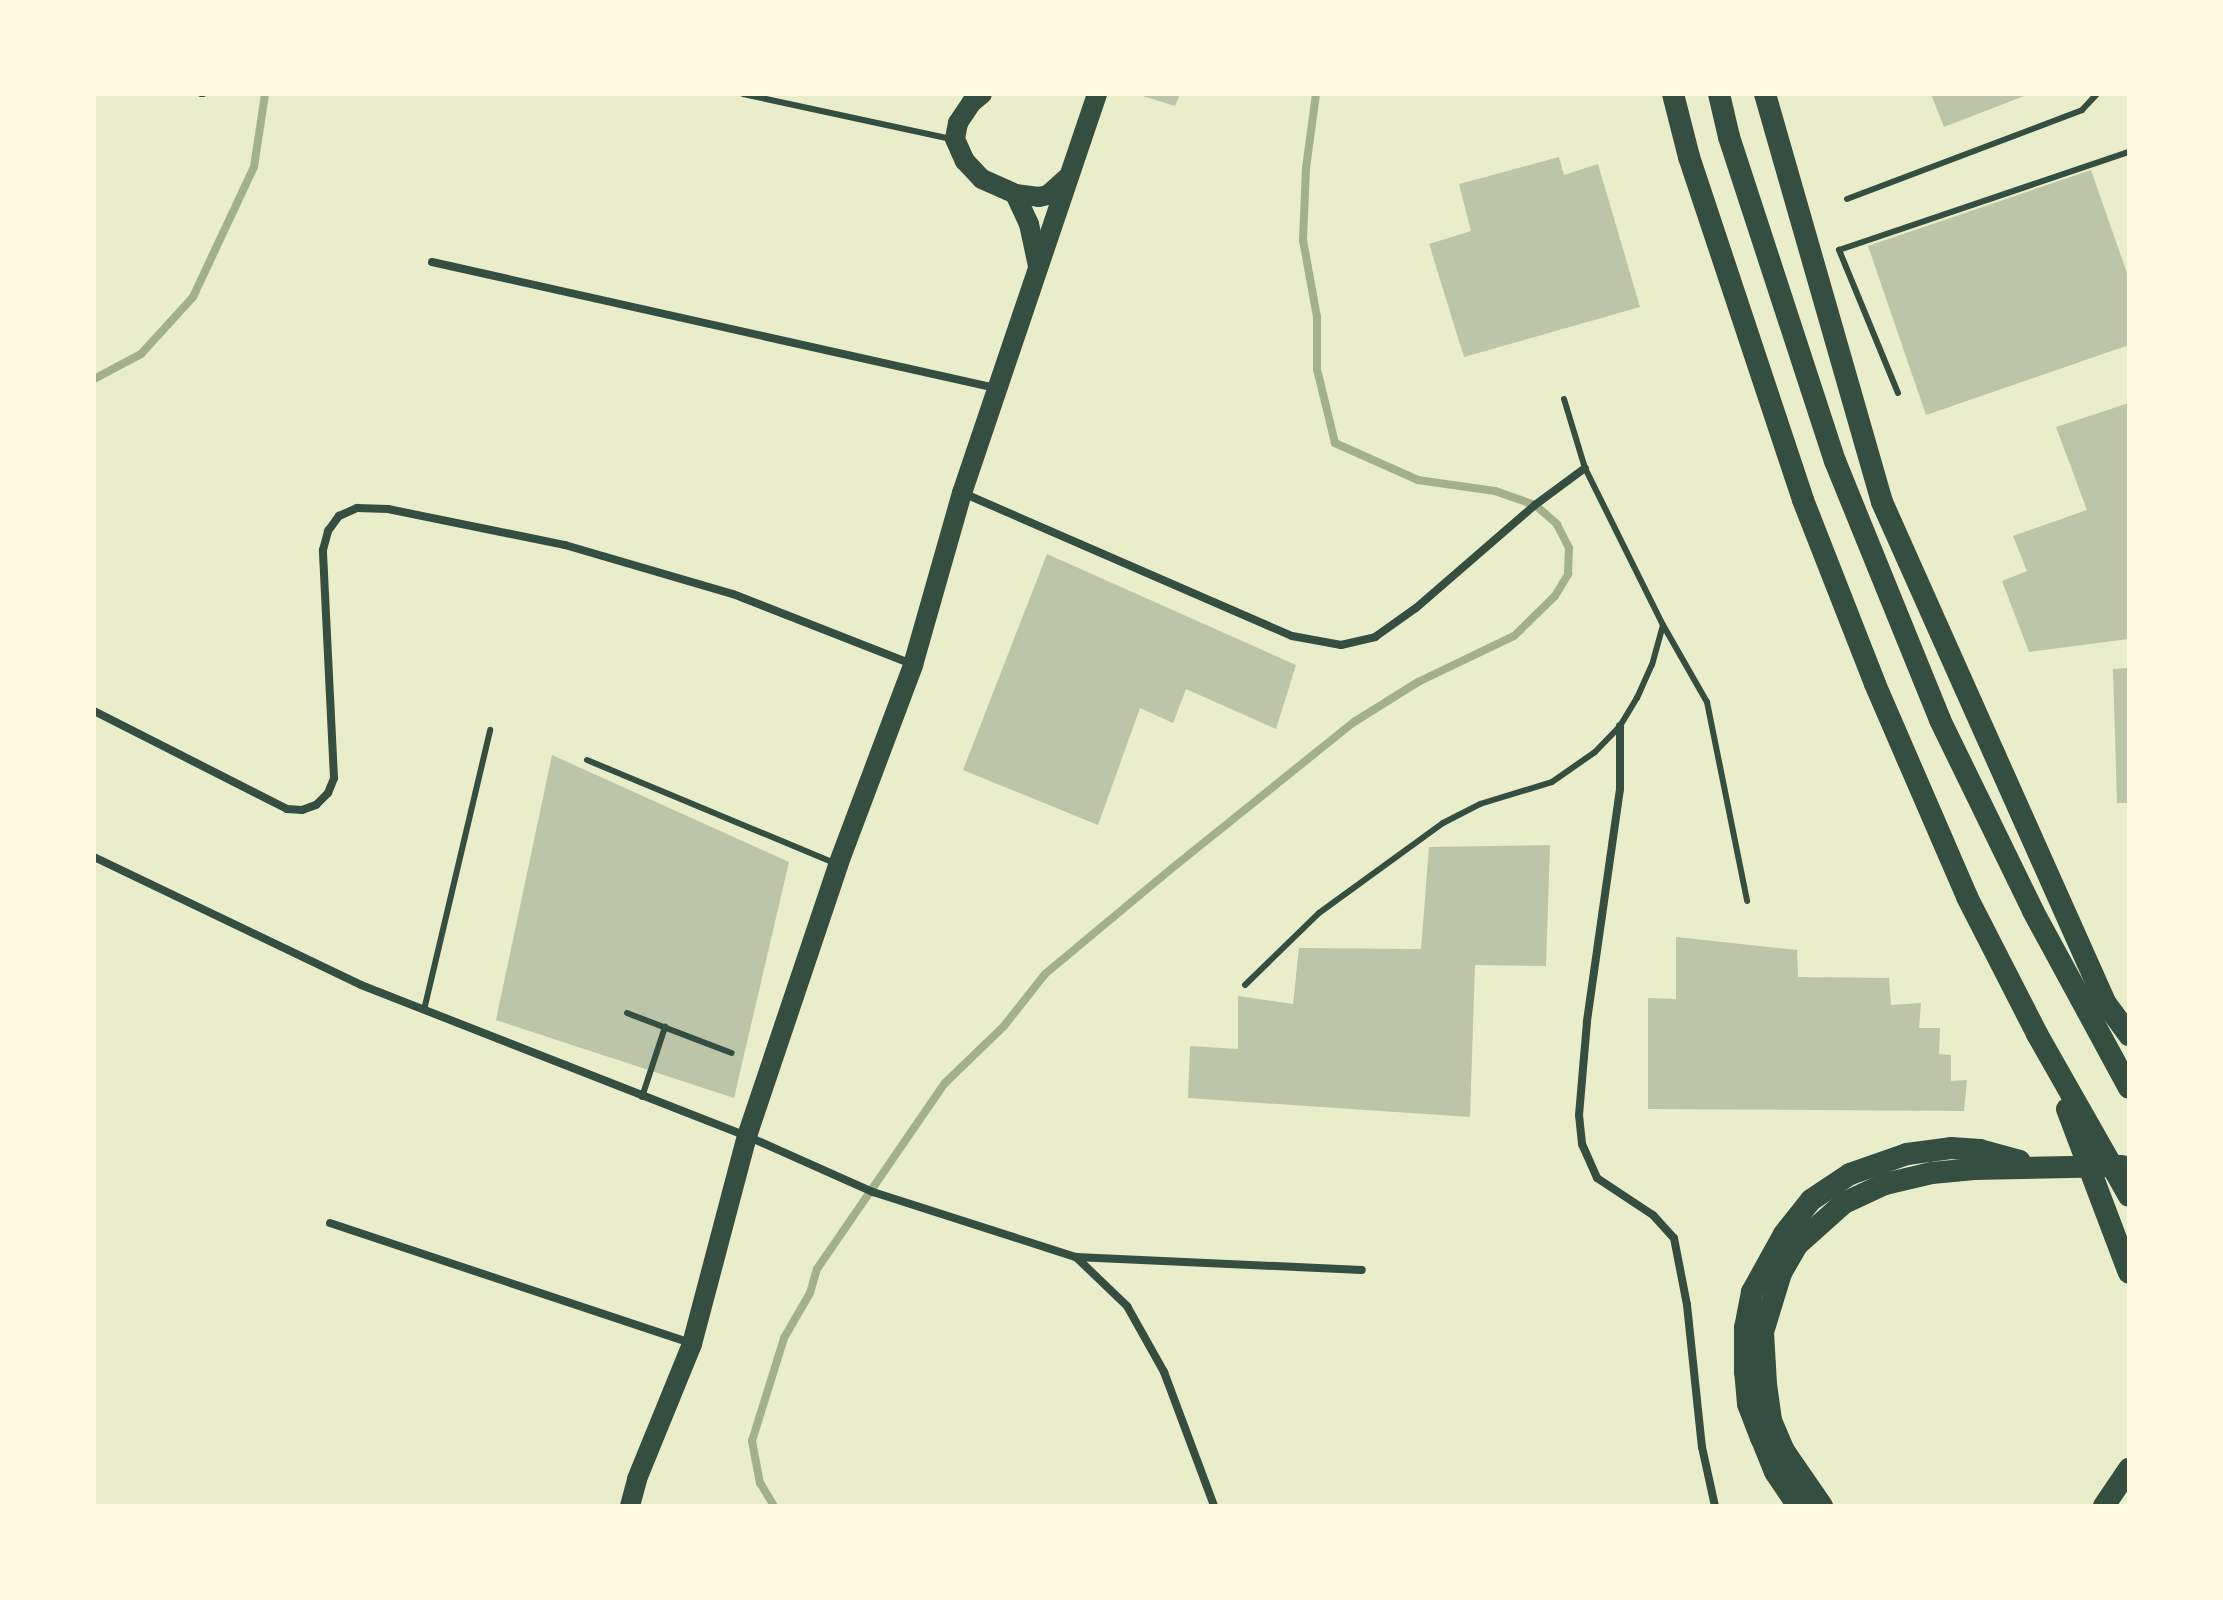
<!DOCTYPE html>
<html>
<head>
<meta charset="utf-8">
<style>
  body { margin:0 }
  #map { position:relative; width:2223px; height:1600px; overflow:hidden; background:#e9edc9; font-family:"IBM Plex Sans",sans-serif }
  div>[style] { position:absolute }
  .stream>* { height:8px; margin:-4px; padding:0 4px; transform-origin:4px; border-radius:4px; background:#a3b18a }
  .building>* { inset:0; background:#bcc5a7 }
  .path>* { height:5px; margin:-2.5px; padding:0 2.5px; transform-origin:2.5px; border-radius:2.5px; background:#344e41 }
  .service>* { height:6px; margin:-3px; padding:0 3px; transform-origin:3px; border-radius:3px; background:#344e41 }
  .minor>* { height:8px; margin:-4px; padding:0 4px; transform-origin:4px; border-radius:4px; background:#344e41 }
  .primary>* { height:20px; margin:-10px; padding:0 10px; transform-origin:10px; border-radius:10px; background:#344e41 }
  .trunk>* { height:22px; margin:-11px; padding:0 11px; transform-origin:11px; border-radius:11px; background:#344e41 }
  span { translate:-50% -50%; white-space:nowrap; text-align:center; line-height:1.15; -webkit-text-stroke:6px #fefae0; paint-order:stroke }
  .frame { position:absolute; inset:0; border:96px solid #fefae0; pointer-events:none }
</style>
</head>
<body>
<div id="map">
  <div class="stream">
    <i style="left:94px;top:379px;width:53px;rotate:-28deg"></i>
    <i style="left:141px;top:354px;width:77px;rotate:-47.6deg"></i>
    <i style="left:193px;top:297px;width:144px;rotate:-64.9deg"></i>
    <i style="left:254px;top:167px;width:74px;rotate:-81.4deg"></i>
    <i style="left:774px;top:1506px;width:27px;rotate:-121deg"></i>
    <i style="left:760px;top:1483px;width:43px;rotate:-100.8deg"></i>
    <i style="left:752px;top:1441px;width:108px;rotate:-72.7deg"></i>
    <i style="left:784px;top:1338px;width:52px;rotate:-60deg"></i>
    <i style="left:810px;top:1293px;width:25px;rotate:-74deg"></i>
    <i style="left:817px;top:1269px;width:226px;rotate:-55.5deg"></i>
    <i style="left:945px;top:1083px;width:82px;rotate:-44deg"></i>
    <i style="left:1004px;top:1026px;width:66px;rotate:-51.7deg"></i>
    <i style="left:1045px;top:974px;width:164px;rotate:-39.8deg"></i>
    <i style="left:1171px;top:869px;width:235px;rotate:-38.8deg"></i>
    <i style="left:1354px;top:722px;width:75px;rotate:-32deg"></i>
    <i style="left:1418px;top:682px;width:106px;rotate:-25.6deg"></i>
    <i style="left:1514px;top:636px;width:57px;rotate:-44.3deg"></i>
    <i style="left:1555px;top:596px;width:26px;rotate:-59deg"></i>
    <i style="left:1568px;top:574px;width:26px;rotate:-88deg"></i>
    <i style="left:1569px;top:548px;width:27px;rotate:-117deg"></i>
    <i style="left:1557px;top:524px;width:29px;rotate:-139deg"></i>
    <i style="left:1535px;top:505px;width:42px;rotate:-160.7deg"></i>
    <i style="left:1495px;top:491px;width:78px;rotate:-171.9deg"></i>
    <i style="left:1418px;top:480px;width:91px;rotate:-156deg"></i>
    <i style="left:1335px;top:443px;width:76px;rotate:-103.7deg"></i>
    <i style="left:1317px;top:369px;width:52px;rotate:-90deg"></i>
    <i style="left:1317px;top:317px;width:78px;rotate:-100.3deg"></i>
    <i style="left:1303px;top:240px;width:72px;rotate:-87.6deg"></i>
    <i style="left:1306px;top:168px;width:75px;rotate:-82.3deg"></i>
  </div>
  <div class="building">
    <i style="clip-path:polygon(1136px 94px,1180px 94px,1175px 106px)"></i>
    <i style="clip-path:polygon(1931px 94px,2029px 94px,1944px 127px)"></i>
    <i style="clip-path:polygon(1559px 157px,1564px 175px,1598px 164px,1640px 307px,1464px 357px,1429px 244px,1471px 231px,1459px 184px)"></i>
    <i style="clip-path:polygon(2091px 170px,2129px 279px,2129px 345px,1926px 415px,1868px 246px)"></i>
    <i style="clip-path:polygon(2129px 403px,2129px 639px,2029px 652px,2002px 581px,2027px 571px,2013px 536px,2087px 510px,2056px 427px)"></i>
    <i style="clip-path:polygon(1047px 554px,1296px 665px,1276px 729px,1186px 689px,1173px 723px,1140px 708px,1098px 825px,963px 770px)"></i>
    <i style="clip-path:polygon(2129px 668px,2129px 803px,2117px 803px,2113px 669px)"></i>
    <i style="clip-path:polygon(552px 755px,789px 862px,734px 1098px,496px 1020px)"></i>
    <i style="clip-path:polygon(1550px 845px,1546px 966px,1475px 965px,1470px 1117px,1188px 1098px,1190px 1046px,1238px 1049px,1238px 996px,1293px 1004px,1299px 948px,1421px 949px,1429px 847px)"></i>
    <i style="clip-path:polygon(1676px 937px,1797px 950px,1798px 977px,1889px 978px,1891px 1005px,1921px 1003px,1919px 1028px,1940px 1028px,1939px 1054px,1951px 1055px,1951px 1081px,1967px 1080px,1964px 1111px,1648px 1109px,1648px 998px,1676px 999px)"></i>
  </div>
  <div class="path">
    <i style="left:200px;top:94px;width:3px"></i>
  </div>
  <div class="service">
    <i style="left:743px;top:94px;width:213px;rotate:12.2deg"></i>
    <i style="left:1847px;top:199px;width:251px;rotate:-20.7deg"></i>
    <i style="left:2082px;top:110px;width:22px;rotate:-47deg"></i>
    <i style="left:1898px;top:393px;width:155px;rotate:-112.4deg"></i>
    <i style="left:1839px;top:250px;width:306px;rotate:-18.7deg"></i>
    <i style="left:1564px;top:399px;width:72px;rotate:73.1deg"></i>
    <i style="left:1585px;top:468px;width:175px;rotate:63.6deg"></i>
    <i style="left:1663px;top:625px;width:89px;rotate:60.3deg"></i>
    <i style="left:1707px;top:702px;width:203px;rotate:78.6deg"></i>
    <i style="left:587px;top:760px;width:268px;rotate:22.6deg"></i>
    <i style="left:1245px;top:985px;width:103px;rotate:-44.2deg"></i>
    <i style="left:1319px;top:913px;width:153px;rotate:-36deg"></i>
    <i style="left:1443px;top:823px;width:42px;rotate:-27.2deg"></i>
    <i style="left:1480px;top:804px;width:75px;rotate:-17deg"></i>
    <i style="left:1552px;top:782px;width:52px;rotate:-34.9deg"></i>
    <i style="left:1595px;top:752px;width:36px;rotate:-46deg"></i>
    <i style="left:1620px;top:726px;width:33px;rotate:-59deg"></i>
    <i style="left:1637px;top:698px;width:36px;rotate:-66deg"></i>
    <i style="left:1652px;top:665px;width:41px;rotate:-74.6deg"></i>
    <i style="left:424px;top:1010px;width:288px;rotate:-76.7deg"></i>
    <i style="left:627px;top:1013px;width:112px;rotate:20.9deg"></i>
    <i style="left:642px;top:1097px;width:74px;rotate:-71.8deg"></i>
  </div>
  <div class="minor">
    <i style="left:432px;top:262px;width:577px;rotate:12.61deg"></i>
    <i style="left:963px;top:493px;width:359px;rotate:23.5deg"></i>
    <i style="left:1292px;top:636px;width:50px;rotate:10.4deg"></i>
    <i style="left:1341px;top:645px;width:35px;rotate:-13deg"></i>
    <i style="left:1375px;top:637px;width:50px;rotate:-35.3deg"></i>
    <i style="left:1416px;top:608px;width:157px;rotate:-40.9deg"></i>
    <i style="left:1535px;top:505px;width:62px;rotate:-36.5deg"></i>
    <i style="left:94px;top:711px;width:216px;rotate:26.9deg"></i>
    <i style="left:287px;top:809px;width:15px;rotate:4deg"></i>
    <i style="left:302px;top:810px;width:15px;rotate:-20deg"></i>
    <i style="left:316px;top:805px;width:17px;rotate:-45deg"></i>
    <i style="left:328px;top:793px;width:16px;rotate:-68deg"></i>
    <i style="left:334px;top:778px;width:228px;rotate:-92.8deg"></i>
    <i style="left:323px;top:550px;width:20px;rotate:-75deg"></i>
    <i style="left:328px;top:531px;width:19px;rotate:-54deg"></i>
    <i style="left:339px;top:516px;width:20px;rotate:-24deg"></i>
    <i style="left:357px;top:508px;width:31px;rotate:2deg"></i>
    <i style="left:388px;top:509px;width:181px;rotate:11.5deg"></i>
    <i style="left:565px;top:545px;width:175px;rotate:16.3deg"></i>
    <i style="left:733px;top:594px;width:192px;rotate:21.4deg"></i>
    <i style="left:1620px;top:726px;width:63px;rotate:90deg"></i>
    <i style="left:1620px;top:789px;width:235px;rotate:98.1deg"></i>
    <i style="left:1587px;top:1022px;width:93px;rotate:94.9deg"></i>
    <i style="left:1579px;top:1115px;width:29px;rotate:84deg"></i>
    <i style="left:1582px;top:1144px;width:37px;rotate:66deg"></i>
    <i style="left:1597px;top:1178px;width:67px;rotate:33.5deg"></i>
    <i style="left:1653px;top:1215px;width:31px;rotate:48deg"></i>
    <i style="left:1674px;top:1238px;width:68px;rotate:79deg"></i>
    <i style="left:1687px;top:1305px;width:143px;rotate:84deg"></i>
    <i style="left:1702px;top:1447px;width:60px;rotate:77.6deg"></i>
    <i style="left:94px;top:857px;width:296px;rotate:25.6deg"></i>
    <i style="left:361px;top:985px;width:414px;rotate:21.4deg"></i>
    <i style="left:747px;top:1136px;width:138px;rotate:24deg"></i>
    <i style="left:873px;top:1192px;width:213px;rotate:17.8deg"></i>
    <i style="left:1076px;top:1257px;width:71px;rotate:43.9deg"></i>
    <i style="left:1127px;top:1306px;width:76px;rotate:60.7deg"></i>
    <i style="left:1164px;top:1372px;width:143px;rotate:69.5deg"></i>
    <i style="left:330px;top:1223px;width:379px;rotate:18.4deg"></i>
    <i style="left:1076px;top:1257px;width:286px;rotate:2.6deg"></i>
  </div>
  <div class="primary">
    <i style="left:982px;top:94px;width:13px;rotate:141deg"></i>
    <i style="left:972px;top:102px;width:25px;rotate:124deg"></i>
    <i style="left:958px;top:123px;width:16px;rotate:101deg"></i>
    <i style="left:955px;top:139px;width:24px;rotate:66deg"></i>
    <i style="left:965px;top:161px;width:25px;rotate:47deg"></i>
    <i style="left:982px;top:179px;width:36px;rotate:24deg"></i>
    <i style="left:1015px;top:194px;width:24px;rotate:7deg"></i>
    <i style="left:1039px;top:197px;width:9px;rotate:-13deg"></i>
    <i style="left:1048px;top:195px;width:25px;rotate:-42deg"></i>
    <i style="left:1015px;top:194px;width:33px;rotate:65deg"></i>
    <i style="left:1029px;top:224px;width:43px;rotate:77.9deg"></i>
    <i style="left:630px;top:1506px;width:28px;rotate:-75deg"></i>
    <i style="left:637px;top:1479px;width:146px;rotate:-67.8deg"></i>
    <i style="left:692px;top:1344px;width:215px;rotate:-75.2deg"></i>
    <i style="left:747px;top:1136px;width:286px;rotate:-71.4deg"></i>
    <i style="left:838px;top:865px;width:214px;rotate:-69.4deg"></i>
    <i style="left:913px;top:665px;width:179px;rotate:-74.1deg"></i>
    <i style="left:962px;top:493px;width:421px;rotate:-71.3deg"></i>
  </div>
  <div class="trunk">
    <i style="left:1673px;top:94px;width:65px;rotate:75.7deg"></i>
    <i style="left:1689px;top:157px;width:361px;rotate:71.6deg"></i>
    <i style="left:1803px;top:500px;width:198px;rotate:68.6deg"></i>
    <i style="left:1875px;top:684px;width:232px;rotate:66.6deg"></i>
    <i style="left:1967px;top:897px;width:154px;rotate:62.9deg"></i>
    <i style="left:2037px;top:1034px;width:186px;rotate:60.4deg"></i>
    <i style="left:1719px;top:94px;width:44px;rotate:76.9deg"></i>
    <i style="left:1729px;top:137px;width:341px;rotate:71.9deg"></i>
    <i style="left:1835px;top:461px;width:279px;rotate:67.9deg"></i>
    <i style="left:1940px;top:720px;width:212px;rotate:64deg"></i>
    <i style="left:2033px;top:911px;width:201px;rotate:61.5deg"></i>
    <i style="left:1765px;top:94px;width:424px;rotate:74deg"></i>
    <i style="left:1882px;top:502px;width:547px;rotate:65.96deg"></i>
    <i style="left:2096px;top:990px;width:56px;rotate:53.7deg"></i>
    <i style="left:2067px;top:1109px;width:175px;rotate:69.3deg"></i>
    <i style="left:1798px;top:1506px;width:41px;rotate:-124.1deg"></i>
    <i style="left:1775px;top:1472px;width:37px;rotate:-112deg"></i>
    <i style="left:1761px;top:1438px;width:36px;rotate:-111deg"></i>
    <i style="left:1748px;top:1404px;width:32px;rotate:-95deg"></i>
    <i style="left:1745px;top:1372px;width:44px;rotate:-90deg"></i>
    <i style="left:1745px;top:1328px;width:37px;rotate:-79deg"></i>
    <i style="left:1752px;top:1292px;width:66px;rotate:-61.1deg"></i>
    <i style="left:1784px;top:1234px;width:43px;rotate:-51.5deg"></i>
    <i style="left:1811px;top:1200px;width:47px;rotate:-33.7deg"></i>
    <i style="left:1850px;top:1174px;width:60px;rotate:-19.3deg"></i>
    <i style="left:1907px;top:1154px;width:44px;rotate:-7.8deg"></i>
    <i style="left:1951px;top:1148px;width:29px;rotate:4deg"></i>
    <i style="left:1980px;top:1150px;width:41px;rotate:15.4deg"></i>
    <i style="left:1822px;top:1506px;width:67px;rotate:-124.6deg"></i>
    <i style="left:1784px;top:1451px;width:34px;rotate:-113deg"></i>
    <i style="left:1771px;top:1420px;width:36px;rotate:-98deg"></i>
    <i style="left:1766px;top:1384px;width:52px;rotate:-93.3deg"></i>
    <i style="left:1763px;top:1332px;width:62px;rotate:-73deg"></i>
    <i style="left:1781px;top:1273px;width:32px;rotate:-60deg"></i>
    <i style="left:1797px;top:1245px;width:63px;rotate:-41.8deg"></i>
    <i style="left:1844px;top:1203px;width:45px;rotate:-24.9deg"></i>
    <i style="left:1885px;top:1184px;width:48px;rotate:-13.2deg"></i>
    <i style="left:1932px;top:1173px;width:42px;rotate:-5.4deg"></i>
    <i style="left:1974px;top:1169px;width:148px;rotate:-1.2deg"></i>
    <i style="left:2104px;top:1506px;width:45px;rotate:-56deg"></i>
  </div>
  <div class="frame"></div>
</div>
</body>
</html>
